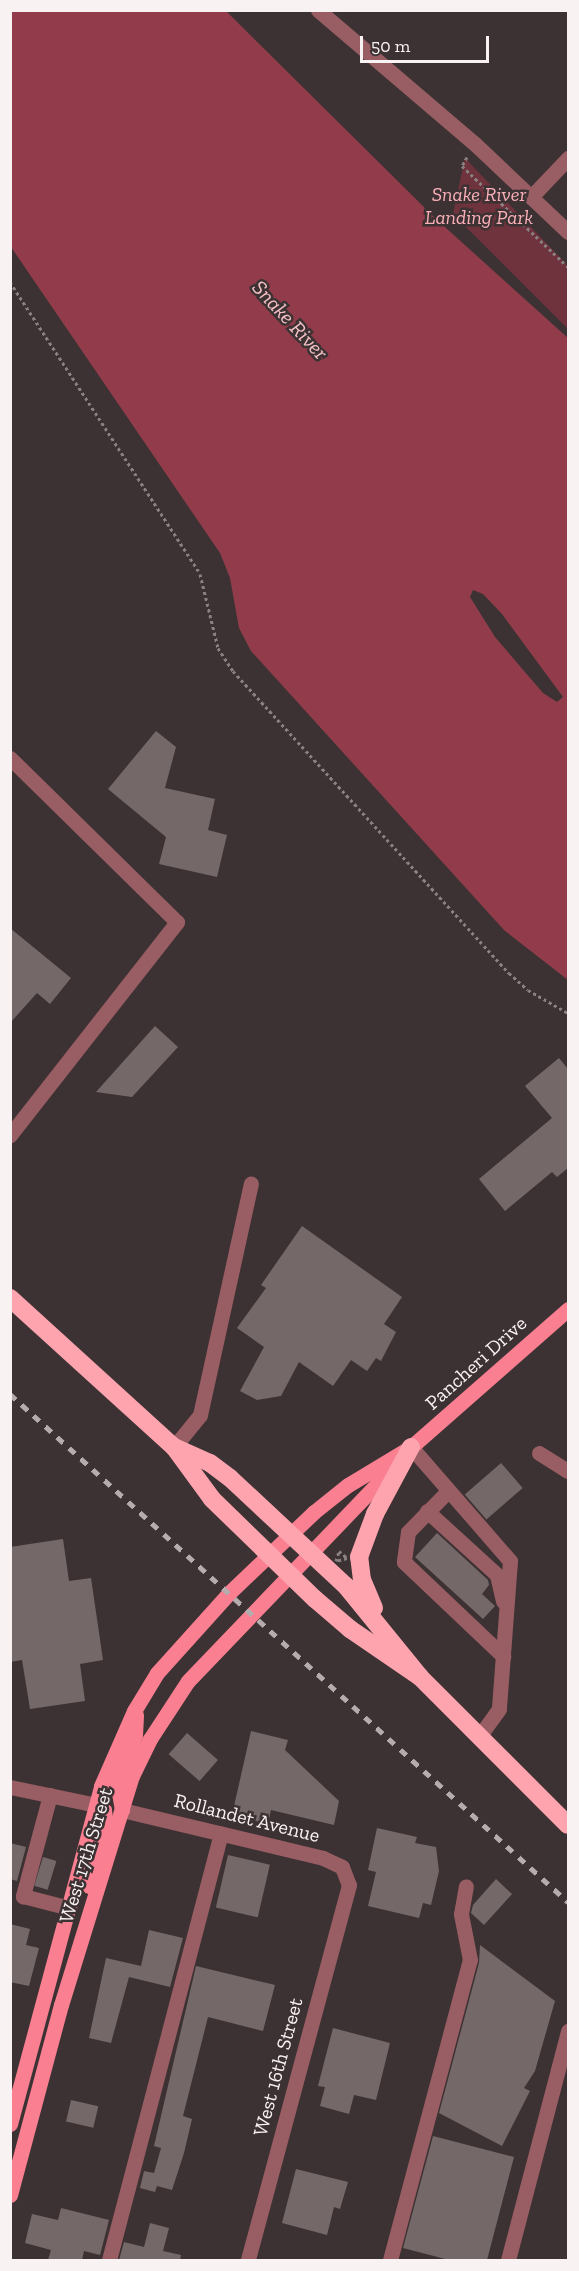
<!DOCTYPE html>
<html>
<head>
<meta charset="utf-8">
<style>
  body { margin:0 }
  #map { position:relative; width:579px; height:2271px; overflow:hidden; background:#3d3233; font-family:"Zilla Slab",serif }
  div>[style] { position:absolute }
  .green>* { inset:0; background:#6f333d }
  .water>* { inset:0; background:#923c4b }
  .building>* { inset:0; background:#756869; transform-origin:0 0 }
  .path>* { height:3px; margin-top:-1.5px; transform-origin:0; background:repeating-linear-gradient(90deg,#8a8182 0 3px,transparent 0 6px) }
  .minor>* { height:15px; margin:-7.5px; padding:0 7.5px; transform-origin:7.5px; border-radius:7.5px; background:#995d64 }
  .major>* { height:15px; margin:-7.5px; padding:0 7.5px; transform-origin:7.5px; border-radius:7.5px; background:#f97f91 }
  .highway>* { height:18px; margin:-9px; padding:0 9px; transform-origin:9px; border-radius:9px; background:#fda4af }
  .rail>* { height:4.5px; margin-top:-2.25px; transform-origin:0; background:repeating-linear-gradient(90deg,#b4acad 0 8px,transparent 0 16px) }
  span { translate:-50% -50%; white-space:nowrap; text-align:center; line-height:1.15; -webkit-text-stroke:5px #3d3233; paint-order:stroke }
  .park-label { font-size:20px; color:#fbb0b9; font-style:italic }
  .street-label { font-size:20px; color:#f9f2f3 }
  .water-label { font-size:21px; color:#f3c0c5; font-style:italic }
  .frame { position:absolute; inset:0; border:12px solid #f9f2f3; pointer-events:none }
  .scale { position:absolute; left:360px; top:36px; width:129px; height:27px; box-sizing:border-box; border:3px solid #f9f2f3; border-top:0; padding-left:8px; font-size:18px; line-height:21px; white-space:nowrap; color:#f9f2f3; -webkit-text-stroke:4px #3d3233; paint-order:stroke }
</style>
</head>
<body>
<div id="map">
  <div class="green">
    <i style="clip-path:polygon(465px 158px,568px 266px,568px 329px,453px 214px)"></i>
  </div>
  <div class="water">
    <i style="clip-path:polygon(evenodd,11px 10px,226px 11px,436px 219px,568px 338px,568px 980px,504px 930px,251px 651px,239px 628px,230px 578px,220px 553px,11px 247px,11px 10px,473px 590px,483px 594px,502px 614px,563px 697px,557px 702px,543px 693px,495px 637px,470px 597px,473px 590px)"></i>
  </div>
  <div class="building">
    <i style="clip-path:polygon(156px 731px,176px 747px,165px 788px,215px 799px,208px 830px,227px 835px,217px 877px,159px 864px,166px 837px,108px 789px)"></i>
    <i style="clip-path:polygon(10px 928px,71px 978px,50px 1004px,37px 993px,10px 1023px)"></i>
    <i style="clip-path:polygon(155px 1026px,178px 1047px,132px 1097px,96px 1092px)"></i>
    <i style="clip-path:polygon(559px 1058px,568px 1069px,568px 1168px,557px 1177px,552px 1172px,505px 1211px,479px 1179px,552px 1118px,525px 1086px)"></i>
    <i style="clip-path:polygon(302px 1226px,402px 1297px,384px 1324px,396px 1332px,381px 1361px,376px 1358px,367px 1371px,351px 1360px,333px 1386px,299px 1362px,281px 1396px,257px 1400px,240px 1391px,264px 1347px,237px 1328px,266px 1288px,261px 1285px)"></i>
    <i style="left:501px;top:1463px;width:33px;height:48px;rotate:49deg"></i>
    <i style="clip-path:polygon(437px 1533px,488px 1580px,489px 1585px,482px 1594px,495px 1606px,483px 1619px,415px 1557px)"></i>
    <i style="clip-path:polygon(63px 1539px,69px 1581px,91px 1578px,103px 1660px,80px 1664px,85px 1701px,30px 1709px,22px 1660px,10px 1662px,10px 1547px)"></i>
    <i style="clip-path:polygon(251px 1731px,288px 1740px,285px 1750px,339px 1801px,334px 1825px,271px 1810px,268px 1824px,232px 1815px)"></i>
    <i style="left:187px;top:1733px;width:41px;height:28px;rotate:41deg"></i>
    <i style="clip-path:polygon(377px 1828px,417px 1837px,415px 1843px,436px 1847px,439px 1871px,431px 1905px,423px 1903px,419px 1918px,368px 1906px,376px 1872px,368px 1870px)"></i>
    <i style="clip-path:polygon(10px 1843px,26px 1847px,17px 1881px,10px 1879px)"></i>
    <i style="left:228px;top:1855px;width:43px;height:54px;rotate:13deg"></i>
    <i style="left:43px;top:1857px;width:14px;height:30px;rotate:17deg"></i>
    <i style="clip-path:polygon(496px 1879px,512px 1894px,484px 1925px,471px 1913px,473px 1905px)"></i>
    <i style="clip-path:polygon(10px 1924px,30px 1929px,26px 1945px,39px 1948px,29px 1986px,10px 1982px)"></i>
    <i style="clip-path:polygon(149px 1930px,183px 1938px,170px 1987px,129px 1977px,111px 2043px,89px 2038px,106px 1958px,141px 1966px)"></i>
    <i style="clip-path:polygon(480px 1945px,555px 2001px,535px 2071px,524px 2088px,530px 2091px,502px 2146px,439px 2113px,479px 1963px)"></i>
    <i style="clip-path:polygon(196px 1966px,275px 1985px,263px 2031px,208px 2017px,183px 2116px,192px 2119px,184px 2153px,172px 2190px,157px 2186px,155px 2192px,140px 2188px,144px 2171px,154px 2173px,161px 2148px,154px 2146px)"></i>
    <i style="clip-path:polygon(333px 2028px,390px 2043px,376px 2100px,354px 2095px,349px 2114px,320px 2106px,325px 2087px,318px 2086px)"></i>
    <i style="left:71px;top:2100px;width:28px;height:22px;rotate:13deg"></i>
    <i style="clip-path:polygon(433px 2136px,514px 2157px,487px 2260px,449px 2260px,403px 2248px)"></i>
    <i style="clip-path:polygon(296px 2169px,348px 2182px,340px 2209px,334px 2207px,327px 2235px,282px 2223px)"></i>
    <i style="clip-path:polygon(61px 2208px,109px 2220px,100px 2255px,84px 2251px,82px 2260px,48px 2260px,51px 2250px,25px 2243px,32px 2214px,58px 2220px)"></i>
    <i style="clip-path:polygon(150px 2223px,169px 2228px,163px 2251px,181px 2255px,180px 2260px,119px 2260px,124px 2242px,144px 2247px)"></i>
  </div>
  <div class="path">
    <i style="left:467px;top:157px;width:10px;rotate:119deg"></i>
    <i style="left:462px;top:166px;width:146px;rotate:43.6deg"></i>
    <i style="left:10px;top:282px;width:348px;rotate:56.9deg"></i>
    <i style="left:200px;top:574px;width:76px;rotate:76.3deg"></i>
    <i style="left:218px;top:648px;width:27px;rotate:57deg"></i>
    <i style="left:233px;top:671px;width:409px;rotate:47.6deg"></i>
    <i style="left:509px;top:973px;width:25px;rotate:42deg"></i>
    <i style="left:528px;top:990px;width:46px;rotate:29.9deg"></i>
    <i style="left:339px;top:1551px;width:11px;rotate:41deg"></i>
    <i style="left:347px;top:1558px;width:11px;rotate:165deg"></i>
    <i style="left:336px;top:1561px;width:10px;rotate:-73deg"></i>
  </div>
  <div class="minor">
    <i style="left:318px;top:10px;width:206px;rotate:40.5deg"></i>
    <i style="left:475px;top:144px;width:128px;rotate:43.4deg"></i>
    <i style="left:531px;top:197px;width:54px;rotate:-46.5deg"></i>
    <i style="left:10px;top:758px;width:234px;rotate:44.5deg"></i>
    <i style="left:177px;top:922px;width:271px;rotate:128.1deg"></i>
    <i style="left:174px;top:1447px;width:41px;rotate:-50.9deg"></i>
    <i style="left:200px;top:1415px;width:237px;rotate:-77.6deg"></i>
    <i style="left:411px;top:1447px;width:151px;rotate:49deg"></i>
    <i style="left:510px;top:1561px;width:148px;rotate:94.3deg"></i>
    <i style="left:499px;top:1709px;width:31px;rotate:126deg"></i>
    <i style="left:539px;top:1453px;width:34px;rotate:32deg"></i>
    <i style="left:447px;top:1492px;width:56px;rotate:134.3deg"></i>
    <i style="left:408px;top:1532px;width:30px;rotate:98deg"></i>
    <i style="left:404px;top:1562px;width:137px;rotate:43.5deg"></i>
    <i style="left:427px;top:1511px;width:95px;rotate:42.4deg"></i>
    <i style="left:497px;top:1575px;width:27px;rotate:77deg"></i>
    <i style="left:10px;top:1787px;width:89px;rotate:11.7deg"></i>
    <i style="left:50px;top:1795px;width:105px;rotate:105deg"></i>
    <i style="left:23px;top:1896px;width:48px;rotate:14.6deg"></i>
    <i style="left:122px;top:1810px;width:207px;rotate:13.4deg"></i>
    <i style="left:323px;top:1858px;width:21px;rotate:25deg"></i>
    <i style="left:342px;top:1867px;width:19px;rotate:69deg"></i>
    <i style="left:349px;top:1885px;width:388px;rotate:105.1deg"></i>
    <i style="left:109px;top:2260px;width:441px;rotate:-75.3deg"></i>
    <i style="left:390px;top:2260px;width:310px;rotate:-75.1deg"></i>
    <i style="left:470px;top:1960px;width:47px;rotate:-101.1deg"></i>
    <i style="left:461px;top:1914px;width:28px;rotate:-80deg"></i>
    <i style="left:508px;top:2260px;width:237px;rotate:-75.3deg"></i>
  </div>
  <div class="major">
    <i style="left:122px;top:1810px;width:27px;rotate:-100deg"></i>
    <i style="left:117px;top:1783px;width:51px;rotate:-69.4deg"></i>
    <i style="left:135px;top:1735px;width:20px;rotate:-87deg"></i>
    <i style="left:89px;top:1886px;width:69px;rotate:-76.6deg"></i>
    <i style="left:105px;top:1819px;width:9px;rotate:-96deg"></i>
    <i style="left:104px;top:1810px;width:9px;rotate:-144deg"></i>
    <i style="left:10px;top:2124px;width:350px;rotate:-74.9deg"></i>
    <i style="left:101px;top:1786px;width:82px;rotate:-66.3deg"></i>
    <i style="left:134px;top:1711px;width:44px;rotate:-58.8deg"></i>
    <i style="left:157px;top:1673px;width:109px;rotate:-48deg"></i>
    <i style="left:230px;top:1592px;width:116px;rotate:-43.6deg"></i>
    <i style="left:314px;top:1512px;width:43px;rotate:-38.5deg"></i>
    <i style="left:348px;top:1485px;width:74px;rotate:-31.1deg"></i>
    <i style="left:411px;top:1447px;width:209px;rotate:-41.3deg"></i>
    <i style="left:10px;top:2195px;width:197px;rotate:-75deg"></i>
    <i style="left:61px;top:2005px;width:240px;rotate:-72.8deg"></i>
    <i style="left:132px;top:1776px;width:41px;rotate:-64.1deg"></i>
    <i style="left:150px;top:1739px;width:69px;rotate:-56.8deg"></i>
    <i style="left:188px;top:1681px;width:302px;rotate:-46.2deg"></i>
  </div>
  <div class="highway">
    <i style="left:10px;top:1298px;width:222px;rotate:42.3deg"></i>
    <i style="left:174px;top:1447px;width:64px;rotate:53.8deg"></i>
    <i style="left:212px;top:1499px;width:144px;rotate:44.2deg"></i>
    <i style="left:315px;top:1599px;width:46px;rotate:40.6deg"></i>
    <i style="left:350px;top:1629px;width:85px;rotate:34.4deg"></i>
    <i style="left:174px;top:1447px;width:39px;rotate:24deg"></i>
    <i style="left:210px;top:1463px;width:25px;rotate:37deg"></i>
    <i style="left:230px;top:1478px;width:158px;rotate:43deg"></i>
    <i style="left:346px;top:1586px;width:117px;rotate:50.9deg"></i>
    <i style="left:420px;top:1677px;width:209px;rotate:45deg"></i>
    <i style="left:374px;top:1608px;width:30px;rotate:-113deg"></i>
    <i style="left:362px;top:1580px;width:23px;rotate:-97deg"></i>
    <i style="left:359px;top:1557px;width:46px;rotate:-69.6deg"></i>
    <i style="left:375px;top:1514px;width:76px;rotate:-61.8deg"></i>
  </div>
  <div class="rail">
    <i style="left:10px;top:1394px;width:755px;rotate:42.31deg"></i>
  </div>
  <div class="park-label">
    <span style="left:479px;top:206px">Snake River<br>Landing Park</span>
  </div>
  <div class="street-label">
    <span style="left:476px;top:1363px;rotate:-42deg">Pancheri Drive</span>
    <span style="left:247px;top:1818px;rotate:14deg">Rollandet Avenue</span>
    <span style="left:86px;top:1855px;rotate:-73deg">West 17th Street</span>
    <span style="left:278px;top:2067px;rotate:-75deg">West 16th Street</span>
  </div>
  <div class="water-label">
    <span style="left:290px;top:320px;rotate:47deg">Snake River</span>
  </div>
  <div class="frame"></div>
  <div class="scale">50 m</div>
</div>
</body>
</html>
